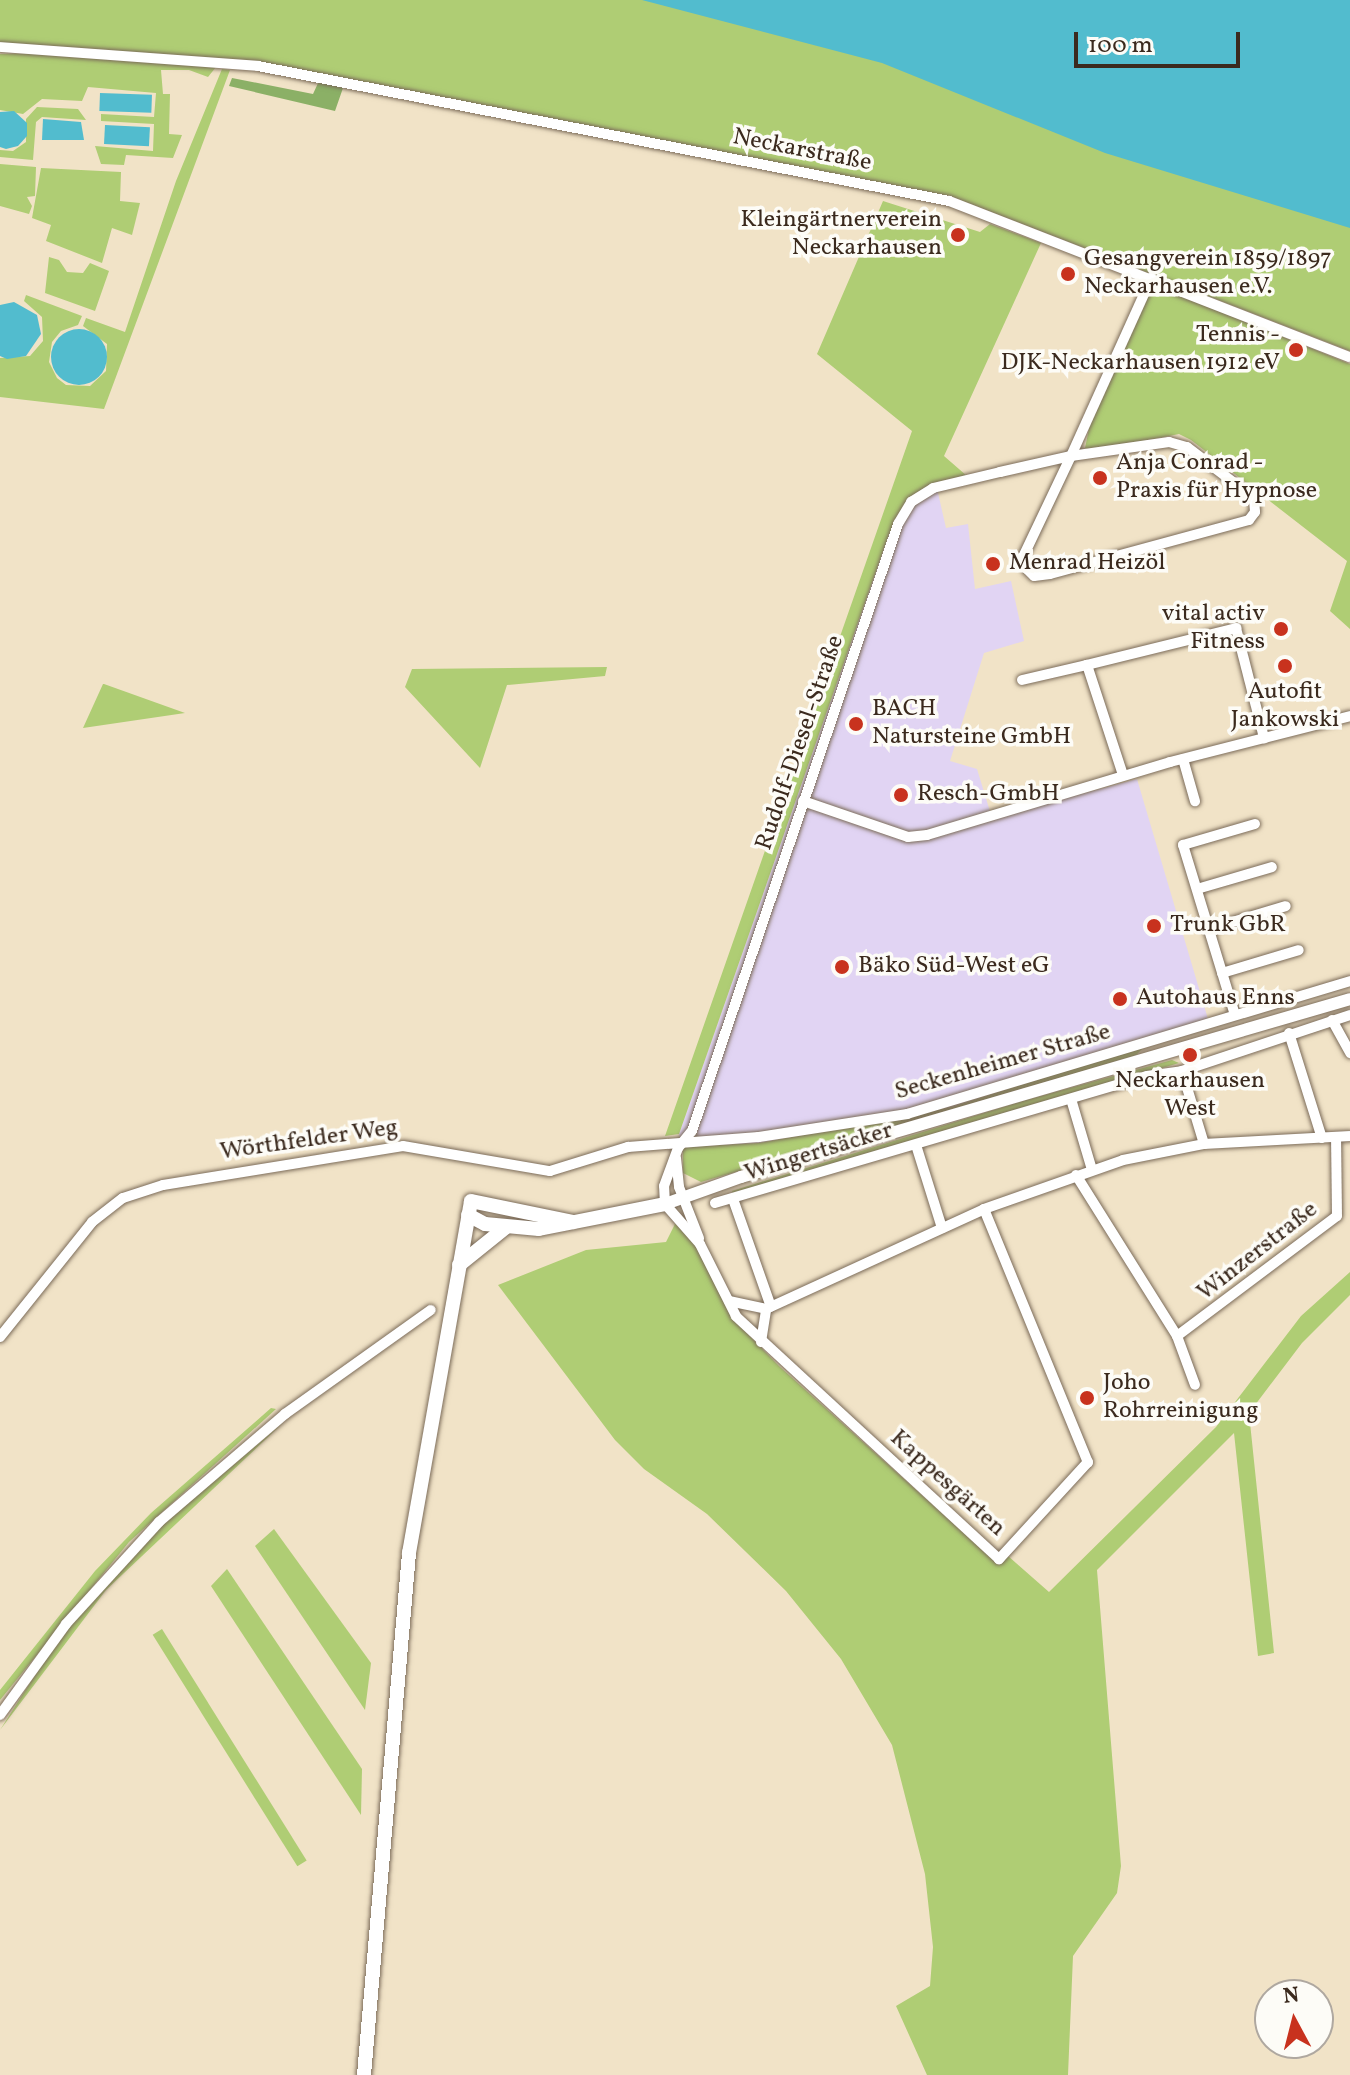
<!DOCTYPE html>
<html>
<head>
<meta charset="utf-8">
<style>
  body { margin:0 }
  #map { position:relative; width:1350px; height:2075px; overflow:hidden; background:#f1e3c7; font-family:Vollkorn,serif }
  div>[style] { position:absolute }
  .built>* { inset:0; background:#e1d4f3 }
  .green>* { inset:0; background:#afcd74; transform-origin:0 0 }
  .forest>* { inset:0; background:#8bb066 }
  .water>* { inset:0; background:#52bcce; transform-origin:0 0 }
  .round { border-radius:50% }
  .roads { filter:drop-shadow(0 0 2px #7b6b59) drop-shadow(0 0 2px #7b6b59) }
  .minor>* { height:10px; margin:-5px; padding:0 5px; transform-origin:5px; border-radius:5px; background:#fff }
  .tertiary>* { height:12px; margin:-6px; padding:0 6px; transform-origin:6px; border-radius:6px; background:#fff }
  .secondary>* { height:14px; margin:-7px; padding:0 7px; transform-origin:7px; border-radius:7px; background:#fff }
  .dots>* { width:22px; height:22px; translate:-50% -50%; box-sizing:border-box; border:4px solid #fdfcf7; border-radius:50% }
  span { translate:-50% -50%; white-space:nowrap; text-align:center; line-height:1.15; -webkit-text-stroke:7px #fdfcf7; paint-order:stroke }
  .street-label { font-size:24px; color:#3b2a1e }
  .poi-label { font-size:24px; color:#3b2a1e }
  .right { translate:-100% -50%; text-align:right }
  .left { translate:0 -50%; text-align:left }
  .north { position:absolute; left:1254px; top:1979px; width:80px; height:80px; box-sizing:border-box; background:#fdfcf7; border:2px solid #afa8a0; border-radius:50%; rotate:353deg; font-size:22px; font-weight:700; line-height:32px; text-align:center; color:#3b2a1e }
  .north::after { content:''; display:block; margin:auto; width:28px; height:36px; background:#c8321e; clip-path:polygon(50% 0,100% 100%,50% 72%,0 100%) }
  .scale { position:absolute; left:1074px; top:32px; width:166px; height:36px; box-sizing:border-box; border:4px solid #3b2a1e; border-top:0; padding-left:10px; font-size:24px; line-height:28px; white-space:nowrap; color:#3b2a1e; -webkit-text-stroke:6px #fdfcf7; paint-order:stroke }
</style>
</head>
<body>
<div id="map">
  <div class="built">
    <i style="clip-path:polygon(936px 484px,946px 528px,968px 524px,975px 589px,1011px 581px,1024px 641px,984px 653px,950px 761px,977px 769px,992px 818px,1137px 779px,1208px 1019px,952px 1107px,759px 1143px,683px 1147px,679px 1134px,889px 534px,910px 497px)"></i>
  </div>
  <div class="green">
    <i style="clip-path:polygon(0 0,1163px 0,1350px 47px,1350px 351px,950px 196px,259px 63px,0 43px)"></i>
    <i style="clip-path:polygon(36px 53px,216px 67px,208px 77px,189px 70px,161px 70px,163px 94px,170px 94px,169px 134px,182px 135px,173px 158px,126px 155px,124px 165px,101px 164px,95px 146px,153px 151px,154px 124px,101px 121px,101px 114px,154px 117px,156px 93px,88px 87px,82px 101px,42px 99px,23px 114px,0 110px,0 54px)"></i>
    <i style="clip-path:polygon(222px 69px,230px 70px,104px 409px,0 397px,0 358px,30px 356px,43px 341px,42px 317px,24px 301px,26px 295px,82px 316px,78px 325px,61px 331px,52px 342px,49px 362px,57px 378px,66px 385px,90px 386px,106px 371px,107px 344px,83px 326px,86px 318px,125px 332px,176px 181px)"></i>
    <i style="clip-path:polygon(37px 107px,78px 109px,86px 120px,42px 117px,36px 122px,33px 160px,0 157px,0 150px,13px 151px,26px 142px,26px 119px)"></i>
    <i style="clip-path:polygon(0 164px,36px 167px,35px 196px,27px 197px,32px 206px,29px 214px,0 206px)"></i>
    <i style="clip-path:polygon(41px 168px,121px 172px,120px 201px,140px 203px,132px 235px,112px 228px,102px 263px,46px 241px,51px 225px,32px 218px)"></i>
    <i style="clip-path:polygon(883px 201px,980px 232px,990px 224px,1041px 243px,944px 456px,967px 476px,910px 497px,889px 534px,679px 1134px,665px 1136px,912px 431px,817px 354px)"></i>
    <i style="clip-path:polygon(49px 257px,59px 260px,67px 272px,83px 273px,90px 263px,109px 271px,95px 311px,45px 293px)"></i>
    <i style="clip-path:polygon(1149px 283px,1350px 364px,1350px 629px,1330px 611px,1347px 561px,1191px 440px,1179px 434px,1093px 451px,1085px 448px,1090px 424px)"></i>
    <i style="clip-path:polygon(607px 667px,605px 676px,507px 685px,480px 768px,405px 687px,412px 669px)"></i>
    <i style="clip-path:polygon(103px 684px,104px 684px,185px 713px,83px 728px)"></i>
    <i style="clip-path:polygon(1146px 1045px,1136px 1055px,1080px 1072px,701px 1182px,683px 1173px,683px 1147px,759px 1143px,952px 1107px)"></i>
    <i style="clip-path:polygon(1172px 1060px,1179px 1063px,733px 1196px,732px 1191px,1023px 1101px)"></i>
    <i style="clip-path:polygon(675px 1224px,694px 1240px,732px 1318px,779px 1366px,999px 1565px,1008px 1556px,1049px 1592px,1216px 1427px,1301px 1316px,1350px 1272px,1350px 1295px,1302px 1343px,1249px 1413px,1274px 1653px,1258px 1656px,1234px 1433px,1097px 1570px,1121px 1866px,1117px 1893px,1073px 1956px,1068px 2075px,927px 2075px,896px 2006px,930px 1986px,933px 1947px,925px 1874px,892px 1745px,841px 1659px,786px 1591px,707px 1514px,644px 1469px,615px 1440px,498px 1285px,586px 1250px,666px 1242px)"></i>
    <i style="clip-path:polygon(271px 1408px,276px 1409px,129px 1542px,0 1700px,0 1690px,95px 1571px,151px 1513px)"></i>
    <i style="clip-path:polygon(283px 1423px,106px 1590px,0 1730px,53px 1647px,96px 1596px,159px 1528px)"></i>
    <i style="clip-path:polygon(274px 1529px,371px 1663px,365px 1710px,255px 1546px)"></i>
    <i style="clip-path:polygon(227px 1569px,362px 1769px,361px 1815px,211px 1586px)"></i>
    <i style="left:162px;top:1629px;width:273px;height:11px;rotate:58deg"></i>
  </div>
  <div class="forest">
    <i style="clip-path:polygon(232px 78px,313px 94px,319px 81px,343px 88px,335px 111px,229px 86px)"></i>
  </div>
  <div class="water">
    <i style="clip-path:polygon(642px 0,1350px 0,1350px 228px,1105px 153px,882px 63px)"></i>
    <i style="left:100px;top:93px;width:52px;height:18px;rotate:2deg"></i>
    <i style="clip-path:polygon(14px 111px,27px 123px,27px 136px,18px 146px,6px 149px,0 147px,0 112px)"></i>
    <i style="clip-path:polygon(43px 119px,81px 122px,84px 140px,42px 140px)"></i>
    <i style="left:105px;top:125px;width:45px;height:19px;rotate:3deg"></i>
    <i style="clip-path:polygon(14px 302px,37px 315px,41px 334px,26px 356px,7px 359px,0 356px,0 305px)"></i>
    <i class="round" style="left:51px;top:329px;width:56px;height:56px"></i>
  </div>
  <div class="roads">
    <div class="minor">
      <i style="left:0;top:47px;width:259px;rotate:4.2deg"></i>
      <i style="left:258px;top:66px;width:704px;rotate:11.05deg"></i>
      <i style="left:949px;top:201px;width:430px;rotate:21.3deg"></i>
      <i style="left:1022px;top:680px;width:67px;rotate:-13deg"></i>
      <i style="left:1183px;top:759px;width:44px;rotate:74.1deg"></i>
      <i style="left:1123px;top:775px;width:116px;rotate:-108.1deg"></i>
      <i style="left:1087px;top:665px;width:154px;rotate:-13.9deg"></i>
      <i style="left:1236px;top:628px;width:114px;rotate:75.7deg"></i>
      <i style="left:803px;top:801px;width:111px;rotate:18.9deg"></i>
      <i style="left:908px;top:837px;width:19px;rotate:-6deg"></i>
      <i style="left:927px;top:835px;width:254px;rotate:-16.7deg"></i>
      <i style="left:1170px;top:762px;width:186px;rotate:-14.3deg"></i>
      <i style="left:1197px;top:889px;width:78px;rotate:-16.3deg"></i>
      <i style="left:1209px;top:929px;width:80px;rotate:-16.6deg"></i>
      <i style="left:1222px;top:973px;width:80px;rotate:-16.6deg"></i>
      <i style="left:1235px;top:1015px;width:178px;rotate:-107deg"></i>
      <i style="left:1183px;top:845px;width:75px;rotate:-16.3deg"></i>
      <i style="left:1332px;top:1020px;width:38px;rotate:61deg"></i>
      <i style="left:1289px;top:1033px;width:110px;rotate:72.6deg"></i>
      <i style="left:1182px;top:1071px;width:76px;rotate:73.2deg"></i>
      <i style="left:1071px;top:1099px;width:74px;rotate:73.5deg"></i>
      <i style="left:916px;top:1145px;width:87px;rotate:72.6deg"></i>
      <i style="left:676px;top:1158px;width:29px;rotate:84deg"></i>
      <i style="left:679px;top:1187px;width:55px;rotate:68.6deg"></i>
      <i style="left:1076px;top:1175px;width:190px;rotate:57.9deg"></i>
      <i style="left:1177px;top:1336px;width:200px;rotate:-36.9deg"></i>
      <i style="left:1337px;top:1216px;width:79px;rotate:-90.7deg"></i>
      <i style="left:733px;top:1199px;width:114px;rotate:70.6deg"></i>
      <i style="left:715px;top:1203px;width:450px;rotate:-16.4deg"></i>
      <i style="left:1147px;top:1076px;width:35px;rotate:-8deg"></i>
      <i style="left:1182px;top:1071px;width:177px;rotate:-18.4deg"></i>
      <i style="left:984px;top:1209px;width:274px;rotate:67.7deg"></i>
      <i style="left:1088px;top:1462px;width:132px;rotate:132.5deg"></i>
      <i style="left:999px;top:1559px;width:358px;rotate:-137.3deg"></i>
      <i style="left:736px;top:1316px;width:80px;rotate:-116.6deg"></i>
      <i style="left:700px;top:1244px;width:53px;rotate:-131.2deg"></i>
      <i style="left:665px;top:1204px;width:18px;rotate:-93deg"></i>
      <i style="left:664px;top:1186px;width:40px;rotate:-69.8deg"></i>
      <i style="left:678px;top:1148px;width:22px;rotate:-51deg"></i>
      <i style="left:692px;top:1131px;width:641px;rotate:-71.25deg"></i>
      <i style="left:898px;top:524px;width:26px;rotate:-59deg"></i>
      <i style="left:911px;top:502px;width:26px;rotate:-32deg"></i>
      <i style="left:933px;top:488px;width:69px;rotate:-13.4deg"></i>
      <i style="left:1000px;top:472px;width:73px;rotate:-12.7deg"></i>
      <i style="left:1071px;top:456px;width:99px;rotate:-8.1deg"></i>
      <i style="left:1169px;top:442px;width:19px;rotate:16deg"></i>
      <i style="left:1187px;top:447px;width:73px;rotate:37.2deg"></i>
      <i style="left:1245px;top:491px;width:13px;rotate:45deg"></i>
      <i style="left:1254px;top:500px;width:12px;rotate:85deg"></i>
      <i style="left:1255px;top:512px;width:10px;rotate:127deg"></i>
      <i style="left:1249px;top:520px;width:206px;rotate:164.8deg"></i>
      <i style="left:1050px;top:574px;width:16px;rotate:173deg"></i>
      <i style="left:1034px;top:576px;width:10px;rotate:-135deg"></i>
      <i style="left:1027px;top:569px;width:13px;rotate:-108deg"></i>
      <i style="left:1023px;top:557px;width:112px;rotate:-64.6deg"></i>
      <i style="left:1071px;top:456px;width:196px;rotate:-65.7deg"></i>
      <i style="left:729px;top:1301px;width:38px;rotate:12deg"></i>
      <i style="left:766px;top:1309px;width:240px;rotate:-24.6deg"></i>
      <i style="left:984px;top:1209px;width:147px;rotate:-19.4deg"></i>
      <i style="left:1123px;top:1160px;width:83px;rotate:-11.2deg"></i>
      <i style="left:1204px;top:1144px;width:146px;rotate:-3.1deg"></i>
      <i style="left:1177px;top:1336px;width:52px;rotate:69.8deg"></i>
      <i style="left:0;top:1337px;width:147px;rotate:-51.3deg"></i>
      <i style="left:92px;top:1222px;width:39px;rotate:-38deg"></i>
      <i style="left:123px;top:1198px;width:42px;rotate:-18deg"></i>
      <i style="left:163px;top:1185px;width:243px;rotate:-9.2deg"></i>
      <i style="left:403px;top:1146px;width:149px;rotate:9.7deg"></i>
      <i style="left:550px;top:1171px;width:82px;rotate:-17.1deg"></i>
      <i style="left:628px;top:1147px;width:131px;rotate:-4.4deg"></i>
      <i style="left:759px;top:1137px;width:150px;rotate:-8.8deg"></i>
      <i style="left:907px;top:1114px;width:463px;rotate:-16.7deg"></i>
      <i style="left:761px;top:1342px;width:33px;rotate:-81deg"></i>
      <i style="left:0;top:1715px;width:112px;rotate:-54deg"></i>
      <i style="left:66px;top:1624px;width:138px;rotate:-47.6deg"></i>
      <i style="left:159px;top:1522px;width:166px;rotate:-40.6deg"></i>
      <i style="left:285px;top:1414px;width:179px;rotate:-35.5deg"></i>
    </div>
    <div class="tertiary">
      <i style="left:665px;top:1204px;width:81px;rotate:-19.6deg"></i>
      <i style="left:741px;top:1177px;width:634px;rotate:-16.29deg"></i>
    </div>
    <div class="secondary">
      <i style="left:468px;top:1215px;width:19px;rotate:28deg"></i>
      <i style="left:485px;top:1224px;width:54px;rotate:5.3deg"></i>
      <i style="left:539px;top:1229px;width:128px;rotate:-11.2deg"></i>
      <i style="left:459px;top:1265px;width:59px;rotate:-38.8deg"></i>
      <i style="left:364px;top:2075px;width:524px;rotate:-85.07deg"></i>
      <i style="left:409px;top:1553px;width:357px;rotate:-80deg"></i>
      <i style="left:471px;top:1201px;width:104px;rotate:11.6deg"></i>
    </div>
  </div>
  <div class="dots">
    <i style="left:958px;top:235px;background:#c8321e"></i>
    <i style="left:1068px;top:274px;background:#c8321e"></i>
    <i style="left:1296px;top:350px;background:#c8321e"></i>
    <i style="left:1100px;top:478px;background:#c8321e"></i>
    <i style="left:993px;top:564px;background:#c8321e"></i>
    <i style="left:1281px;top:629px;background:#c8321e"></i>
    <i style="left:1285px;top:666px;background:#c8321e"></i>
    <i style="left:856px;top:724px;background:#c8321e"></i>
    <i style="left:901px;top:795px;background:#c8321e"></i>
    <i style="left:1154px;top:926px;background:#c8321e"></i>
    <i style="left:842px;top:967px;background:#c8321e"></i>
    <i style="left:1120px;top:999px;background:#c8321e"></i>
    <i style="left:1190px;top:1055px;background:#c8321e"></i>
    <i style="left:1087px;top:1398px;background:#c8321e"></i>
  </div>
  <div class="street-label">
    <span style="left:802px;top:151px;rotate:11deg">Neckarstraße</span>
    <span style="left:801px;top:743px;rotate:-71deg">Rudolf-Diesel-Straße</span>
    <span style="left:1003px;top:1063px;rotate:-16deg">Seckenheimer Straße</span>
    <span style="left:309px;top:1141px;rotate:-8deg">Wörthfelder Weg</span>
    <span style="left:819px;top:1153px;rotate:-17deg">Wingertsäcker</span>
    <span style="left:1258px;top:1252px;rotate:-38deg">Winzerstraße</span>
    <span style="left:947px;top:1484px;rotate:42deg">Kappesgärten</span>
  </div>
  <div class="poi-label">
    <span class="right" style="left:942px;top:235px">Kleingärtnerverein<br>Neckarhausen</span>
    <span class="left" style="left:1084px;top:274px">Gesangverein 1859/1897<br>Neckarhausen e.V.</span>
    <span class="right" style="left:1280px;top:350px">Tennis -<br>DJK-Neckarhausen 1912 eV</span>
    <span class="left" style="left:1116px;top:478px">Anja Conrad -<br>Praxis für Hypnose</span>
    <span class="left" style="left:1009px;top:564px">Menrad Heizöl</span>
    <span class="right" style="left:1265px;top:629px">vital activ<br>Fitness</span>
    <span style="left:1285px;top:707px">Autofit<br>Jankowski</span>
    <span class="left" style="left:872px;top:724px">BACH<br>Natursteine GmbH</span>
    <span class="left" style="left:917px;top:795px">Resch-GmbH</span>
    <span class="left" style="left:1170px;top:926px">Trunk GbR</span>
    <span class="left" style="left:858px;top:967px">Bäko Süd-West eG</span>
    <span class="left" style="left:1136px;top:999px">Autohaus Enns</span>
    <span style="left:1190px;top:1096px">Neckarhausen<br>West</span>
    <span class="left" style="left:1103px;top:1398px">Joho<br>Rohrreinigung</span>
  </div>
  <div class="north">N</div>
  <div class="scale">100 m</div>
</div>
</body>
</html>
